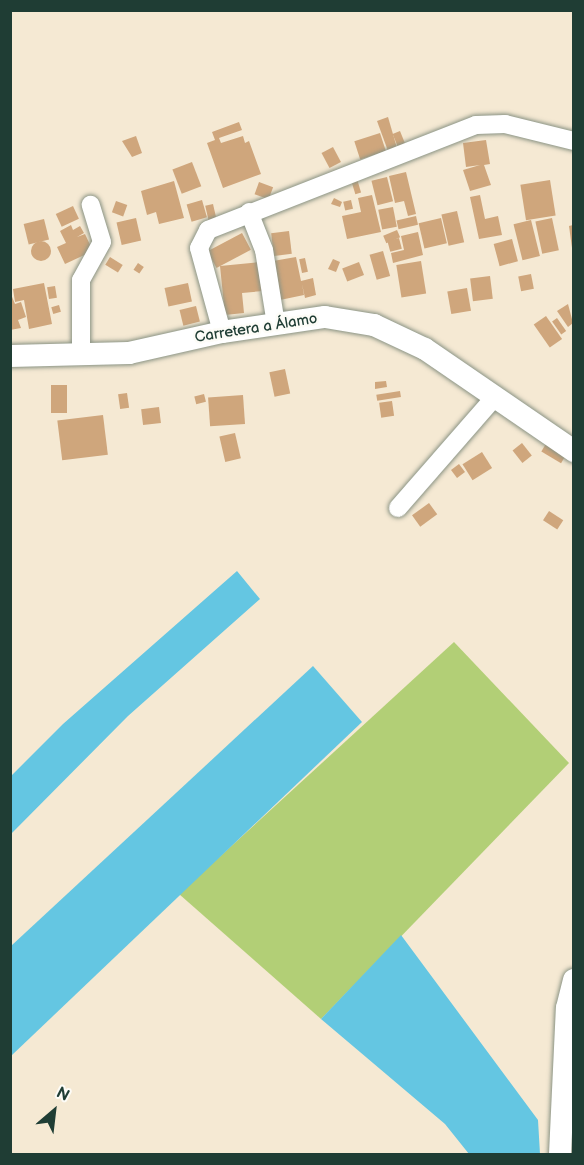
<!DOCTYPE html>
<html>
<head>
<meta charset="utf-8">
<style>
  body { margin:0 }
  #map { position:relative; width:584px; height:1165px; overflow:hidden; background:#f5e9d3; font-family:"Balsamiq Sans",sans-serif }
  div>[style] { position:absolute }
  .green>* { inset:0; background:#b2cf76 }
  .water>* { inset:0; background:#64c6e2 }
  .building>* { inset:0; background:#cfa67c; transform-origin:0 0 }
  .round { border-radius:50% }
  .roads { filter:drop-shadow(0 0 2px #8a9384) drop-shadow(0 0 2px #8a9384) }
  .minor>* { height:18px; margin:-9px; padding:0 9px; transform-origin:9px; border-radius:9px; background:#fff }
  .major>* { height:22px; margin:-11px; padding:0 11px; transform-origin:11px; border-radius:11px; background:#fff }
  span { translate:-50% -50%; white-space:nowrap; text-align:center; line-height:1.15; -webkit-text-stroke:5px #fdfcf7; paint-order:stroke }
  .street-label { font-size:15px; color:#1f3d34 }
  .frame { position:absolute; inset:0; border:12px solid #1f3d34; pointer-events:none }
  .north { position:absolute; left:24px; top:1081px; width:60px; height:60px; -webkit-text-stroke:4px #fdfcf7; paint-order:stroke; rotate:28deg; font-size:16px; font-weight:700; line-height:24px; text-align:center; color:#1f3d34 }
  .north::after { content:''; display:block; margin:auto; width:21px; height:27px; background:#1f3d34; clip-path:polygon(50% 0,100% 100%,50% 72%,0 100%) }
</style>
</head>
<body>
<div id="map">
  <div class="green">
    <i style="clip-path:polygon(454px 642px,569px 763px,321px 1019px,179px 894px)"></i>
  </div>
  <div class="water">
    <i style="clip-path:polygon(237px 571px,260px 599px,128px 716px,11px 834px,11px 776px,63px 724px)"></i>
    <i style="clip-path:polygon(313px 666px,362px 722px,11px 1056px,11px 946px)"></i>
    <i style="clip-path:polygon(401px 935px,538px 1120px,540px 1154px,469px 1154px,445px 1124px,321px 1019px)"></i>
  </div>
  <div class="building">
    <i style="clip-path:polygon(388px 117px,397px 148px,388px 151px,377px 121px)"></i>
    <i style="clip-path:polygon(239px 122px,242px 130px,219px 138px,221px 143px,243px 136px,245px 143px,249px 141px,261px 174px,223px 188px,207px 143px,215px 140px,212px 132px)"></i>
    <i style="left:400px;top:131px;width:16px;height:8px;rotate:68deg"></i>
    <i style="left:380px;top:133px;width:19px;height:27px;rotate:72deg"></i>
    <i style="clip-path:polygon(136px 136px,142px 153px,132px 157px,122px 141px)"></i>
    <i style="clip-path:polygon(486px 140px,490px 164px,484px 165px,491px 185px,470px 191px,463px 170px,480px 165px,466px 167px,463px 143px)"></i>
    <i style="left:333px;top:147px;width:17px;height:13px;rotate:62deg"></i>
    <i style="left:192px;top:162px;width:26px;height:21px;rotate:69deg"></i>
    <i style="clip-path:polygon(406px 172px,416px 214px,408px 216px,404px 201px,395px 203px,389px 176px)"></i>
    <i style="left:387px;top:177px;width:25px;height:16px;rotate:76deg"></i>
    <i style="left:357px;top:179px;width:14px;height:6px;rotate:73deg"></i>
    <i style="left:550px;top:180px;width:36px;height:30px;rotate:81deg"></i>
    <i style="clip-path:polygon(174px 181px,184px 218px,159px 224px,156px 212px,147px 215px,141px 191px)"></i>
    <i style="left:259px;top:182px;width:15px;height:13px;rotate:20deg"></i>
    <i style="clip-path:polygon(372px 195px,381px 232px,347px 239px,342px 216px,361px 212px,358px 198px)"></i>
    <i style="clip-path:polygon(480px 195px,485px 219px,498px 216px,502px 235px,479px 239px,470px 197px)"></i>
    <i style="clip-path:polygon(334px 198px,342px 202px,340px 207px,331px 204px)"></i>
    <i style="left:202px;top:200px;width:18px;height:16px;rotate:74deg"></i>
    <i style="left:351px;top:200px;width:9px;height:8px;rotate:77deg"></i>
    <i style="left:116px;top:201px;width:12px;height:12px;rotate:20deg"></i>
    <i style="left:213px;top:204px;width:17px;height:8px;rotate:77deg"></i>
    <i style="left:73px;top:206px;width:14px;height:19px;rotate:65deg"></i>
    <i style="left:393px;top:207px;width:20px;height:15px;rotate:79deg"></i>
    <i style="left:457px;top:211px;width:32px;height:16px;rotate:77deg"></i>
    <i style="left:416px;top:216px;width:9px;height:20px;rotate:77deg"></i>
    <i style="left:136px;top:218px;width:23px;height:20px;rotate:77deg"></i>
    <i style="left:441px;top:218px;width:26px;height:23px;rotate:77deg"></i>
    <i style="left:552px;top:218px;width:33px;height:17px;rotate:78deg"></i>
    <i style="left:44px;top:219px;width:21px;height:21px;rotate:76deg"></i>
    <i style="left:531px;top:220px;width:37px;height:18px;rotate:76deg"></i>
    <i style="clip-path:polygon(71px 225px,73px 230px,80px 226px,84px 233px,77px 237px,85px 234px,93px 251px,65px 264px,57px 247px,66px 243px,60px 231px)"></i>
    <i style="clip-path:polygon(573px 225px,573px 248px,572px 248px,569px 226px)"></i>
    <i style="left:397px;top:230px;width:8px;height:15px;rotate:67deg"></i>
    <i style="left:289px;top:231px;width:23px;height:18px;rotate:83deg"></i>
    <i style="clip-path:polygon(418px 232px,423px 255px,393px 263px,391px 253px,404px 250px,401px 236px)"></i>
    <i style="left:242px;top:233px;width:19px;height:39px;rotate:62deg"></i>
    <i style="left:399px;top:238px;width:11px;height:12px;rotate:75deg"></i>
    <i style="left:512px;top:239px;width:23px;height:19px;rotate:75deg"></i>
    <i class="round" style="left:31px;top:241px;width:20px;height:20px"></i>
    <i style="left:383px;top:251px;width:26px;height:14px;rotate:74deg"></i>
    <i style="left:110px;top:257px;width:15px;height:9px;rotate:32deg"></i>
    <i style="clip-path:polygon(296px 257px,301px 281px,313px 278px,316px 295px,305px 298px,302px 284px,304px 295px,280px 300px,273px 261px)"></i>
    <i style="left:305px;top:258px;width:14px;height:6px;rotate:78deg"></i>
    <i style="clip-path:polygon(333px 259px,340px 262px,336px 272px,328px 269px)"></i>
    <i style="left:421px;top:261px;width:33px;height:25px;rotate:81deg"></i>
    <i style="clip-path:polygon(260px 262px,263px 291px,242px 293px,244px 313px,225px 315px,220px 266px)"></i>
    <i style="left:359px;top:262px;width:14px;height:18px;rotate:69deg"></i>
    <i style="left:138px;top:263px;width:7px;height:8px;rotate:34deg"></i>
    <i style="left:531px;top:274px;width:15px;height:13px;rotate:79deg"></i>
    <i style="left:490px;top:276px;width:23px;height:20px;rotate:83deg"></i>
    <i style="clip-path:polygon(44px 283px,52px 324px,29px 329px,24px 300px,15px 302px,13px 289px)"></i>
    <i style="left:188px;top:283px;width:19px;height:24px;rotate:78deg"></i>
    <i style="left:55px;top:286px;width:12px;height:8px;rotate:81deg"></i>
    <i style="left:467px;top:288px;width:23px;height:20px;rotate:80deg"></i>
    <i style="clip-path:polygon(10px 292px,15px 304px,21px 302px,26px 317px,18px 320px,21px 328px,10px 330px)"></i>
    <i style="clip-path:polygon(568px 304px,573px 323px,568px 327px,557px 311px)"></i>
    <i style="left:59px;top:305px;width:7px;height:8px;rotate:74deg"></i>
    <i style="left:196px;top:306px;width:16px;height:17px;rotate:76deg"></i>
    <i style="left:546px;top:316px;width:28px;height:15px;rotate:55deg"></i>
    <i style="left:557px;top:318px;width:16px;height:6px;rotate:55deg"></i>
    <i style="left:285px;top:369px;width:25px;height:16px;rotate:78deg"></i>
    <i style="clip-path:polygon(386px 381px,387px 387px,375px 389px,375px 382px)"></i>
    <i style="left:51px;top:385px;width:16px;height:28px"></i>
    <i style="left:400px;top:391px;width:6px;height:24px;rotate:81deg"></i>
    <i style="left:127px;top:393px;width:15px;height:9px;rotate:82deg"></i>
    <i style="left:204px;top:394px;width:8px;height:10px;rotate:76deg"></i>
    <i style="left:243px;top:395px;width:29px;height:35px;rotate:86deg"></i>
    <i style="left:392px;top:401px;width:15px;height:13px;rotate:82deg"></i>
    <i style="left:159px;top:407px;width:16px;height:18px;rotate:83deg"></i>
    <i style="left:103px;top:415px;width:40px;height:46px;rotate:83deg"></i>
    <i style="left:235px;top:433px;width:26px;height:16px;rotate:77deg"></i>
    <i style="left:547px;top:442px;width:23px;height:11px;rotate:31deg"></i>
    <i style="left:522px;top:443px;width:16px;height:12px;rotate:52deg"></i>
    <i style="left:482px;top:452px;width:19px;height:23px;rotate:58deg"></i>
    <i style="left:459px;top:464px;width:10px;height:10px;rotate:53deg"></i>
    <i style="left:429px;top:503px;width:14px;height:21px;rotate:54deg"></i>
    <i style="left:549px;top:511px;width:17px;height:11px;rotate:33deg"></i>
  </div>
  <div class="roads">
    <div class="minor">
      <i style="left:249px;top:212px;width:41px;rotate:68.5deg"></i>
      <i style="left:264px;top:250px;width:75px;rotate:80.8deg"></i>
      <i style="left:222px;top:332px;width:87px;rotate:-105.3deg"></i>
      <i style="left:199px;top:248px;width:20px;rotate:-63deg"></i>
      <i style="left:208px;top:230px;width:288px;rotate:-21.4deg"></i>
      <i style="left:476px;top:125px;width:29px;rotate:-2deg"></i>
      <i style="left:505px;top:124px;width:71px;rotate:13.8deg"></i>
      <i style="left:81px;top:354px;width:74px;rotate:-90deg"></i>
      <i style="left:81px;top:280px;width:43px;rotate:-61.1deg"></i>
      <i style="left:102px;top:242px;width:39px;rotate:-107deg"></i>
      <i style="left:398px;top:508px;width:146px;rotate:-48.9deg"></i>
    </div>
    <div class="major">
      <i style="left:10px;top:356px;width:119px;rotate:-1.4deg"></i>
      <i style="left:129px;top:353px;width:95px;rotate:-12.7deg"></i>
      <i style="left:222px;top:332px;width:104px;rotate:-8.3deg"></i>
      <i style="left:325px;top:317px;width:50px;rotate:9.3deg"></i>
      <i style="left:374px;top:325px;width:56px;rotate:25.2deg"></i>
      <i style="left:425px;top:349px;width:181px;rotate:34.4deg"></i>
      <i style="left:560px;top:1154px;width:146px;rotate:-87.3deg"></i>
      <i style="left:567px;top:1008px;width:29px;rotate:-76deg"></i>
    </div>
  </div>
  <div class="street-label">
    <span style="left:256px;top:328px;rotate:-9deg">Carretera a Álamo</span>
  </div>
  <div class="frame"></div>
  <div class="north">N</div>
</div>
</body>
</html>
